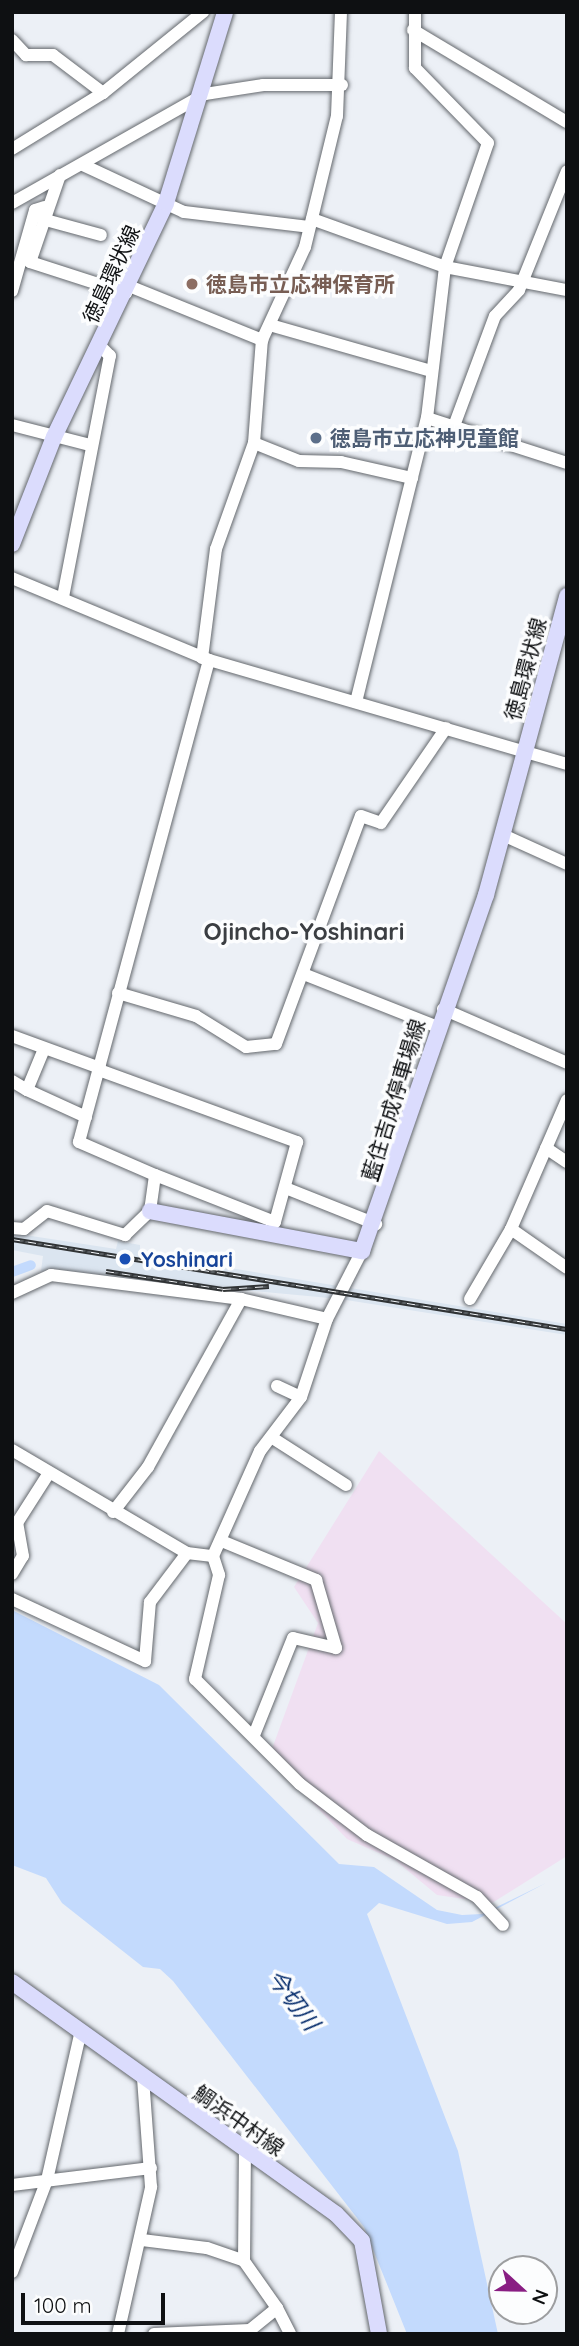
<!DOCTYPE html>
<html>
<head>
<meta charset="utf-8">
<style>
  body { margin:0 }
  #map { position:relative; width:579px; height:2346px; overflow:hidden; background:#ecf0f6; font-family:Quicksand,"Noto Sans JP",sans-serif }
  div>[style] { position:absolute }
  .industrial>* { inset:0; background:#f0e0f2 }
  .built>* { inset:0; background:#dbe5f0 }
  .water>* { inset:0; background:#c3dafd }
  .canal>* { height:10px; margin:-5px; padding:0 5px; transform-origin:5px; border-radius:5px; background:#c3dafd }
  .roads { filter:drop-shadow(0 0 2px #64686d) drop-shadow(0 0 2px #64686d) }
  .minor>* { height:12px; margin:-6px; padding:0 6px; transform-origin:6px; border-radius:6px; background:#fff }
  .major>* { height:16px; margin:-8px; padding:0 8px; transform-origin:8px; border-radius:8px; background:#dbdcfd }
  .rail>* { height:5px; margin-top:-2.5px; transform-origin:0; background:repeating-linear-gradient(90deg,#fcfdfe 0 8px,#303335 0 16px); box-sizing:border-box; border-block:2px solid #303335 }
  .dots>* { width:19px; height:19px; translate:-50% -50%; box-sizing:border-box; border:4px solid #fcfdfe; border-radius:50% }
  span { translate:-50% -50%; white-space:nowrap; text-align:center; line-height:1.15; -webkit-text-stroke:7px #fcfdfe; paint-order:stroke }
  .street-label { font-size:21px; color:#0e1012 }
  .education-label { font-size:21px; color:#785e54; font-weight:700 }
  .left { translate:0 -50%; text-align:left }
  .service-label { font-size:21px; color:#4e5e75; font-weight:700 }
  .transit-label { font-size:21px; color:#164399; font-weight:700 }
  .water-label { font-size:23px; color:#002869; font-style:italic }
  .quarter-label { font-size:24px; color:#3b3e42; font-weight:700 }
  .frame { position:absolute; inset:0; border:14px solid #0e1012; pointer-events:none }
  .north { position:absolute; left:488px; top:2255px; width:70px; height:70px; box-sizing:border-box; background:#fcfdfe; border:2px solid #9d9ea0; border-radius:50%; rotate:112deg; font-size:19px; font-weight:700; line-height:28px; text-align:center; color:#0e1012 }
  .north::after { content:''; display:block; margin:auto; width:24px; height:32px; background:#891e83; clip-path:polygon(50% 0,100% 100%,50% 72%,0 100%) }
  .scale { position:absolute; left:21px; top:2293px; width:144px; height:32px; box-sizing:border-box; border:4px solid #0e1012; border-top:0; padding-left:9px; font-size:21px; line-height:24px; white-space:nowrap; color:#0e1012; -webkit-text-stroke:5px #fcfdfe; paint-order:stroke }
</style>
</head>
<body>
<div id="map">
  <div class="industrial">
    <i style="clip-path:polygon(379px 1451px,567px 1624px,567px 1856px,492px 1903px,437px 1895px,395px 1860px,347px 1839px,269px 1757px,318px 1623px,294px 1587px)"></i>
  </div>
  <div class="built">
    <i style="clip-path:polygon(12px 1233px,116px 1249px,118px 1241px,140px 1245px,140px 1253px,567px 1324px,567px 1335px,340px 1299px,41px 1271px,43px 1256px,12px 1250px)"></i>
  </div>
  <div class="water">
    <i style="clip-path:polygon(12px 1610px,159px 1685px,339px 1864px,374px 1867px,437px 1910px,462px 1915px,482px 1914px,546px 1883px,472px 1922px,447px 1924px,379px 1903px,367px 1914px,458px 2151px,498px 2334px,407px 2334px,364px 2227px,173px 1981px,160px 1969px,143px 1967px,62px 1903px,46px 1878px,12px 1865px)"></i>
  </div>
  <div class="canal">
    <i style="left:12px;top:1272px;width:20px;rotate:-20deg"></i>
  </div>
  <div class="roads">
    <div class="minor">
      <i style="left:413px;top:30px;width:179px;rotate:30.9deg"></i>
      <i style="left:12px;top:40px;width:21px;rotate:47deg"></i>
      <i style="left:26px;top:55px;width:27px"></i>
      <i style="left:53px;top:55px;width:63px;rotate:37.2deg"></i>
      <i style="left:12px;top:149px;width:107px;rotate:-31.6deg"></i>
      <i style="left:103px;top:93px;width:129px;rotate:-39deg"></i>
      <i style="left:83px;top:165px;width:111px;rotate:25deg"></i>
      <i style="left:184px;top:212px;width:126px;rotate:6.8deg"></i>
      <i style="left:60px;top:175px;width:92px;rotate:109deg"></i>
      <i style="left:30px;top:262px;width:101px;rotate:17.9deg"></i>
      <i style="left:12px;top:203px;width:222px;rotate:-29.5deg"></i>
      <i style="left:205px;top:94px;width:59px;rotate:-8.8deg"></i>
      <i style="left:263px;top:85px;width:79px"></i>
      <i style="left:42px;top:219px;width:61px;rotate:15.2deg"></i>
      <i style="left:312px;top:219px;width:141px;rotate:19.8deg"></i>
      <i style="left:445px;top:267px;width:124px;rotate:10.7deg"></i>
      <i style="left:129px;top:286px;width:144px;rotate:22.1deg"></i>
      <i style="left:12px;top:291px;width:84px;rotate:-74.1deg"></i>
      <i style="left:35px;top:210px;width:10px;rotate:-17deg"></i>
      <i style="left:270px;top:325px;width:168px;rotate:15.9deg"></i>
      <i style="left:427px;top:418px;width:147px;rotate:17.8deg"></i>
      <i style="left:12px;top:425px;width:81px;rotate:14.4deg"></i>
      <i style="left:454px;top:426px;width:117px;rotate:-69.6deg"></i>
      <i style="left:495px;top:316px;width:35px;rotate:-47deg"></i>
      <i style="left:519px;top:290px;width:128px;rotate:-68deg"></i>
      <i style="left:254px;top:443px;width:48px;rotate:21.8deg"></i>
      <i style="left:299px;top:461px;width:42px;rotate:1.4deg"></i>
      <i style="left:341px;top:462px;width:73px;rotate:12.7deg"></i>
      <i style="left:12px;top:578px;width:213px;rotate:22.6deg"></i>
      <i style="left:209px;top:660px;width:373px;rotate:16.2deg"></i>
      <i style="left:63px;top:597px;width:246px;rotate:-79deg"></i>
      <i style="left:110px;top:356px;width:14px;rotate:-135deg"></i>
      <i style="left:202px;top:658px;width:110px;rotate:-82.7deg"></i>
      <i style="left:216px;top:549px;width:113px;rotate:-70.3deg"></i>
      <i style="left:254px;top:443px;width:103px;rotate:-85.6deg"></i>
      <i style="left:262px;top:340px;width:102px;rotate:-65.2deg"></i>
      <i style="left:305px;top:247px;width:135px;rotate:-76.3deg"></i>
      <i style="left:337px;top:116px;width:104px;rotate:-87.8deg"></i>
      <i style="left:356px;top:702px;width:293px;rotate:-76deg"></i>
      <i style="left:427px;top:418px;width:152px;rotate:-83.2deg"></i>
      <i style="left:445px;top:267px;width:131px;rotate:-70.9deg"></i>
      <i style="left:488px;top:143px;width:105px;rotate:-134.2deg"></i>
      <i style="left:415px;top:68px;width:56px;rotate:-90deg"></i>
      <i style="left:503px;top:835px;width:70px;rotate:24.4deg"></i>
      <i style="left:306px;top:975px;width:142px;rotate:21.5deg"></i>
      <i style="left:118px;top:993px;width:81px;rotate:16.4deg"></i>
      <i style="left:196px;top:1016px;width:59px;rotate:31.8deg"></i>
      <i style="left:246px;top:1047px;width:30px;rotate:-6deg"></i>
      <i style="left:276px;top:1044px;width:243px;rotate:-69.6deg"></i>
      <i style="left:361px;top:816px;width:21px;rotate:19deg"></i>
      <i style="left:381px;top:823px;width:115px;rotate:-55.6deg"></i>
      <i style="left:443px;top:1009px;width:135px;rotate:23.5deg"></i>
      <i style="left:12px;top:1036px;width:94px;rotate:20deg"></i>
      <i style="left:99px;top:1070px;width:211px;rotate:20deg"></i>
      <i style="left:297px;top:1142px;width:83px;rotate:105.4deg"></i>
      <i style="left:275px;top:1222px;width:129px;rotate:-158.6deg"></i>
      <i style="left:12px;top:1081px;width:17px;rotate:31deg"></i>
      <i style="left:27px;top:1090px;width:44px;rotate:-67.5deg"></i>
      <i style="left:27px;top:1090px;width:65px;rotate:24.6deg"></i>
      <i style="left:567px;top:1100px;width:141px;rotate:113.5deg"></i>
      <i style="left:511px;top:1229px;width:68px;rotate:34.9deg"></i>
      <i style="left:546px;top:1148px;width:25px;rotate:34deg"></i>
      <i style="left:288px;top:1189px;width:95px;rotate:21.7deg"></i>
      <i style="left:12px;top:1228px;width:12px;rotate:5deg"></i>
      <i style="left:24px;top:1229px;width:29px;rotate:-38deg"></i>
      <i style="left:47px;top:1211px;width:82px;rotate:17.1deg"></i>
      <i style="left:125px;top:1235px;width:35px;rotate:-44deg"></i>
      <i style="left:150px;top:1211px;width:36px;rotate:-82deg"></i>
      <i style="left:155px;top:1175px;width:83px;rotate:-156.5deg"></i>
      <i style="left:79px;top:1142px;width:499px;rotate:-74.9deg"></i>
      <i style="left:12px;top:1293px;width:43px;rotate:-24.8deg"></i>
      <i style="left:51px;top:1275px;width:192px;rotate:7.2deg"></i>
      <i style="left:241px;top:1299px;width:88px;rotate:13.1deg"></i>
      <i style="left:470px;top:1299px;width:81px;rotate:-59.6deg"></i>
      <i style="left:277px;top:1386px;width:26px;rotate:25deg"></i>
      <i style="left:271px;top:1437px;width:89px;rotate:32.6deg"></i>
      <i style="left:12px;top:1450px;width:203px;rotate:30.5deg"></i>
      <i style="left:187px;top:1553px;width:26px;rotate:7deg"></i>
      <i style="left:113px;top:1512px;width:57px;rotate:-52.1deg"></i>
      <i style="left:148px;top:1467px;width:192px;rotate:-61deg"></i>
      <i style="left:224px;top:1542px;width:100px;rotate:22.4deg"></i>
      <i style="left:316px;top:1580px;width:71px;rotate:73.6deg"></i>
      <i style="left:336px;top:1648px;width:44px;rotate:-166.9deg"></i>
      <i style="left:293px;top:1638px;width:105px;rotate:111.9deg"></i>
      <i style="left:213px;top:1556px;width:20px;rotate:72deg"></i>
      <i style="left:219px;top:1575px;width:107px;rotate:103deg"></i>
      <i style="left:195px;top:1679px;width:148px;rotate:45deg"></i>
      <i style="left:300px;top:1784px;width:84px;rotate:37.3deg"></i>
      <i style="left:367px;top:1835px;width:126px;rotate:29.4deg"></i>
      <i style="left:477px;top:1897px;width:38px;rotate:47deg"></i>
      <i style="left:213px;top:1556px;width:115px;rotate:-65.9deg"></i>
      <i style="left:260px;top:1451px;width:68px;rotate:-52.8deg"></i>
      <i style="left:301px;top:1397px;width:82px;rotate:-71.6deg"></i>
      <i style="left:327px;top:1319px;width:76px;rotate:-62.8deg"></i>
      <i style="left:12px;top:1574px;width:21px;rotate:-59deg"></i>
      <i style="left:23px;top:1556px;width:34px;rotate:-100deg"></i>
      <i style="left:17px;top:1523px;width:59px;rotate:-57.4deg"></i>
      <i style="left:12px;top:1599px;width:147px;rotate:25deg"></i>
      <i style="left:145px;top:1661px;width:59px;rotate:-85.2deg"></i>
      <i style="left:150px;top:1602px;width:61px;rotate:-52.9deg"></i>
      <i style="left:12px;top:2185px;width:140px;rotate:-7deg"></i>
      <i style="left:142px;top:2240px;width:65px;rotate:7deg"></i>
      <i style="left:207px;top:2248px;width:39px;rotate:19deg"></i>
      <i style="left:244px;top:2261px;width:111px;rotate:-89.5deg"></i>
      <i style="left:12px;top:2272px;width:98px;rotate:-69.2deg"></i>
      <i style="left:47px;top:2180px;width:154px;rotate:-77.2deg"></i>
      <i style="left:277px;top:2308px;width:29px;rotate:63deg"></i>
      <i style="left:118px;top:2334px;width:151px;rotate:-77.3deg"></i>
      <i style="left:151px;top:2187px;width:109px;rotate:-94.2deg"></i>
      <i style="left:154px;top:2334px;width:96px;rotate:-2.4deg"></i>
      <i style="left:250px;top:2330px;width:35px;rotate:-39deg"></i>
      <i style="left:277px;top:2308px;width:57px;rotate:-125.1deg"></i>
    </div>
    <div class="major">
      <i style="left:12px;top:544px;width:115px;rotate:-68.6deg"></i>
      <i style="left:54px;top:437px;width:259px;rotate:-64.4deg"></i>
      <i style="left:166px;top:203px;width:200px;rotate:-72.8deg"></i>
      <i style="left:150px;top:1211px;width:216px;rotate:10.7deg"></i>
      <i style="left:362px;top:1251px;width:377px;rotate:-70.8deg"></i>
      <i style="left:486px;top:895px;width:310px;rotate:-74.8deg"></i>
      <i style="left:12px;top:1982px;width:398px;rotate:35.6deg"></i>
      <i style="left:336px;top:2214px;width:37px;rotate:46deg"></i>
      <i style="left:362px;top:2241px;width:95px;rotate:79.6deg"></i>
    </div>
  </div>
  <div class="rail">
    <i style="left:12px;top:1239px;width:562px;rotate:9.21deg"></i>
    <i style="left:106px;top:1271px;width:118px;rotate:8.7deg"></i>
    <i style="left:223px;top:1289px;width:46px;rotate:-3.7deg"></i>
  </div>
  <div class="dots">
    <i style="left:192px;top:284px;background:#8d6e63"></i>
    <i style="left:316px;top:438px;background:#5c6f8a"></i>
    <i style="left:125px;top:1259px;background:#1a4fb4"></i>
  </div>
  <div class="street-label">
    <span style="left:111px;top:274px;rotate:-65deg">徳島環状線</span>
    <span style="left:525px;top:669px;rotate:-75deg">徳島環状線</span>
    <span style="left:393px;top:1100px;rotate:-73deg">藍住吉成停車場線</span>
    <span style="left:239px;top:2120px;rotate:35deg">鯛浜中村線</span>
  </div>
  <div class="education-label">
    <span class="left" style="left:206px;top:284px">徳島市立応神保育所</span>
  </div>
  <div class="service-label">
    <span class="left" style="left:330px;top:438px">徳島市立応神児童館</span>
  </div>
  <div class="transit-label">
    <span class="left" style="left:141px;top:1259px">Yoshinari</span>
  </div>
  <div class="water-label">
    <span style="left:293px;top:2000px;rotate:53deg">今切川</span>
  </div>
  <div class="quarter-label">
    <span style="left:304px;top:932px">Ojincho-Yoshinari</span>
  </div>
  <div class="frame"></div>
  <div class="north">N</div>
  <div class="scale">100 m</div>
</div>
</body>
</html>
